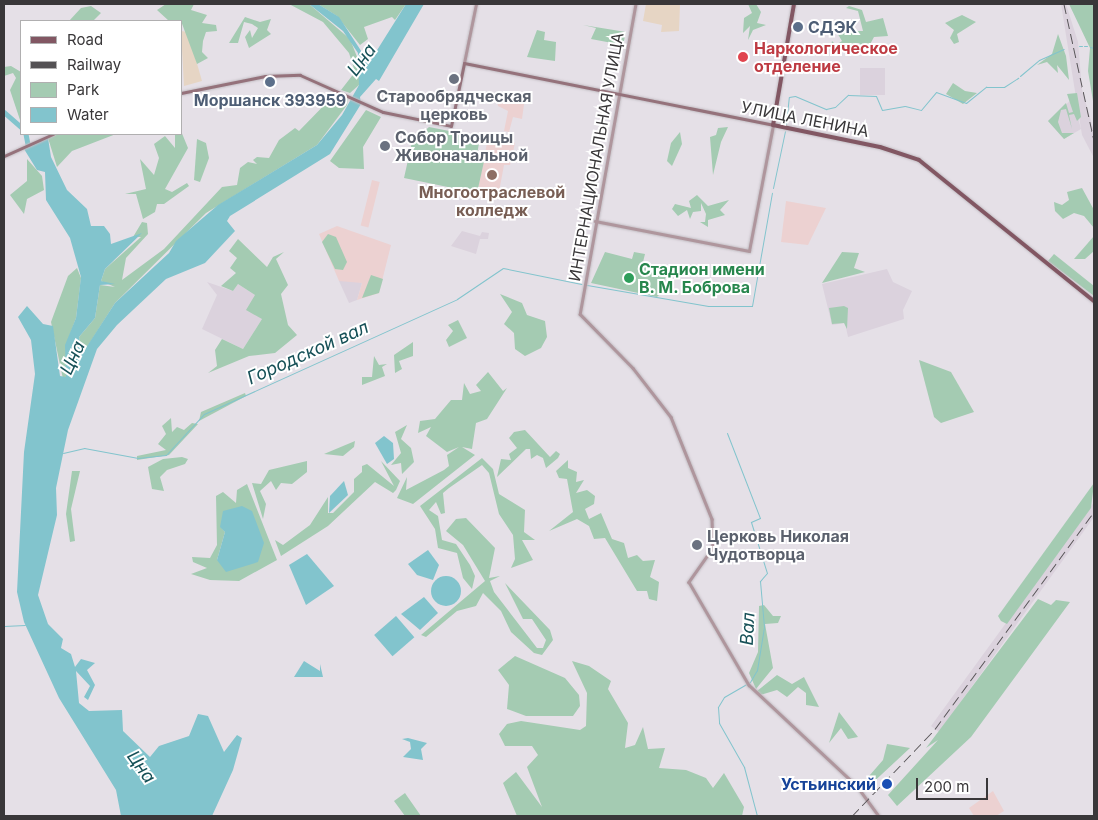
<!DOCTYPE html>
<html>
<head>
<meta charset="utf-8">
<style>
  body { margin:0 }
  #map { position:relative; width:1098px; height:820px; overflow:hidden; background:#e5e0e7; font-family:Inter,sans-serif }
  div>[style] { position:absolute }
  .commercial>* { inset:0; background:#e6d5c4 }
  .built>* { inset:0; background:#dbd2dd; transform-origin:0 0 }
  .education>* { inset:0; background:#ecd1d1; transform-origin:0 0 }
  .green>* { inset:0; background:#a4cbb2 }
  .water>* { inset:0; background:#82c4cd; transform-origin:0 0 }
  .round { border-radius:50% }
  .stream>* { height:1px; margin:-0.5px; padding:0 0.5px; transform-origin:0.5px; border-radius:0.5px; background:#82c4cd }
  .river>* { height:4.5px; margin:-2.25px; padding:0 2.25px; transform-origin:2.25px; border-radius:2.25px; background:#82c4cd }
  .roads { filter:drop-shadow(0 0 1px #c3bec4) drop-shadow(0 0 1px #c3bec4) }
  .tertiary>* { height:2.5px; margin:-1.25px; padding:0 1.25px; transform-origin:1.25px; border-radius:1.25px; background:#af969d }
  .secondary>* { height:3px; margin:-1.5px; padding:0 1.5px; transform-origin:1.5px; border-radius:1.5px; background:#95727b }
  .primary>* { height:4px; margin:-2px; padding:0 2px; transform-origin:2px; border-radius:2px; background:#825763 }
  .rail>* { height:1px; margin-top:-0.5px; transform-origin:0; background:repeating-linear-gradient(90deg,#545154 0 10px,transparent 0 15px) }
  .dots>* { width:14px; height:14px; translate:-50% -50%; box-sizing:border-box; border:2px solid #fff; border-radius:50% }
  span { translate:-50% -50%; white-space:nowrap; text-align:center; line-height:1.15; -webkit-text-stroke:4px #fff; paint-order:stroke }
  .service-label { font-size:16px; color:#4e5e75; font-weight:700 }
  .left { translate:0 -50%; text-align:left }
  .health-label { font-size:16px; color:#be3a42; font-weight:700 }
  .worship-label { font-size:16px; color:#5b616d; font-weight:700 }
  .street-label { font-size:16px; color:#393739 }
  .education-label { font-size:16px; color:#785e54; font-weight:700 }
  .leisure-label { font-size:16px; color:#27864d; font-weight:700 }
  .transit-label { font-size:16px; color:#164399; font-weight:700 }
  .right { translate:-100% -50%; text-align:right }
  .water-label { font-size:18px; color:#165057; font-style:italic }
  .frame { position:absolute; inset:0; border:5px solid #393739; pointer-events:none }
  .legend { position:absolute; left:20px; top:20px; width:162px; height:115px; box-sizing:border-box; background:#fff; border:1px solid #b0afb0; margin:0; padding:6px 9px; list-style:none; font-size:15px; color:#393739 }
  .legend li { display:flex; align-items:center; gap:10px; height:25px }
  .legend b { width:25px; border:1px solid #b0afb0 }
  .scale { position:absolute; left:916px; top:778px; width:72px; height:22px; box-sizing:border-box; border:2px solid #393739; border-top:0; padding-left:6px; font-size:15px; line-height:18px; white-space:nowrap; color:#393739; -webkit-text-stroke:4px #fff; paint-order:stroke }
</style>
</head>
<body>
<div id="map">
  <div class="commercial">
    <i style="clip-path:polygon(646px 4px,680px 4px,679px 31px,661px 32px,662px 25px,643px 21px)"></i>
    <i style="clip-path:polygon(181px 31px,188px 32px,202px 81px,184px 86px)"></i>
  </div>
  <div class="built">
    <i style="clip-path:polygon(1061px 4px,1066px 4px,1078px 42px,1082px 89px,1094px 132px,1094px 158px,1082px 135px)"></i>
    <i style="left:860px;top:68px;width:25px;height:27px"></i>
    <i style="clip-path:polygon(1073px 98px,1081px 129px,1064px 139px,1048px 121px)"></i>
    <i style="clip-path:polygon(462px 231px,480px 236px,482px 232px,489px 233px,488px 239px,480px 239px,476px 254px,451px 246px)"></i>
    <i style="clip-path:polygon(887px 269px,893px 282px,912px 291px,903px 310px,904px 319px,848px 337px,845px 323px,832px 325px,822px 284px)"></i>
    <i style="clip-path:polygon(349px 279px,362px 283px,357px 300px,349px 303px,339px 281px)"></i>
    <i style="clip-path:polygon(207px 282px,233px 291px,238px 284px,255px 295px,262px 319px,243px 349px,202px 329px,217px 295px)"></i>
    <i style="clip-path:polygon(1094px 502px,1094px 517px,939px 732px,931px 726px)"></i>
  </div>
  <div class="education">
    <i style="clip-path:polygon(496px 95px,525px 97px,522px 119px,513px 117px,509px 132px,504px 131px,508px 111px,498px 106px)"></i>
    <i style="clip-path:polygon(488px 138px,515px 143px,510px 165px,504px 165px,498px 197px,477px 193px)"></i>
    <i style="left:372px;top:180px;width:8px;height:47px;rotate:14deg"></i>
    <i style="clip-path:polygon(786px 201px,826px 208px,808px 245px,781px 242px)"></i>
    <i style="clip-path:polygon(337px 226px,391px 245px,379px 293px,357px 300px,362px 283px,339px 281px,319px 234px)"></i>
    <i style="clip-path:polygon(993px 791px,1004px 811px,996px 816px,974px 816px,969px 808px)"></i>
  </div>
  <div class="green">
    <i style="clip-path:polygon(166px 4px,194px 4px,191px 10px,207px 15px,202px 23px,216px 25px,217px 31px,206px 32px,203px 41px,202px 52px,208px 58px,197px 64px,181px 21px,169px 21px,157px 10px)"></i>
    <i style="clip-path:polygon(289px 4px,309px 4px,350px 39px,361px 67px,359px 85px,350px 93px,341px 90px,355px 72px,349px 53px,323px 22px)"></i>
    <i style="clip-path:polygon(318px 4px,406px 4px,395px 20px,392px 17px,364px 27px,368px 39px,360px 45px,337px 16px)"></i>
    <i style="clip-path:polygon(748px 4px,756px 4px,761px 12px,757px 23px,766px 25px,753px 30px,748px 40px,750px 26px,743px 33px,744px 18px,752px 13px)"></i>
    <i style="clip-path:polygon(1069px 4px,1094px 4px,1094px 107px,1088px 71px,1090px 48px)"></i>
    <i style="clip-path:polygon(91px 6px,101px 13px,93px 21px,69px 21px,81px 8px)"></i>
    <i style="clip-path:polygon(849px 6px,862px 10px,866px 22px,883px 18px,888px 36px,874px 37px,867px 50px,859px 43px,842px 44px,841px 50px,831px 46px,832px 41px,836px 45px,842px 41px,836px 31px,863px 31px,858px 11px,846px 8px)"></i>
    <i style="clip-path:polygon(962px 15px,976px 22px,957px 34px,959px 42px,954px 44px,950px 38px,954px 30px,945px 23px)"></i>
    <i style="clip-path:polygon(245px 17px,260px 22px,271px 19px,267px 30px,271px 34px,249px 48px,245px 37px,250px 30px,252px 38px,258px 28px,252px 24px,244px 22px,238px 43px,229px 43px)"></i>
    <i style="clip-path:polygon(583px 25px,626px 32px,623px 45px,591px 39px,596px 28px)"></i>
    <i style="clip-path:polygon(537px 30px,545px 32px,544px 40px,556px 42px,555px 61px,527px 57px)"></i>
    <i style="clip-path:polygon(1058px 34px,1066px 56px,1069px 80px,1057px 65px,1058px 73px,1047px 62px,1037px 65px,1052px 54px)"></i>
    <i style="clip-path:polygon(11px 66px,21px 72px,21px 123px,10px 90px,16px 78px,13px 73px,4px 76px,4px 67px)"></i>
    <i style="clip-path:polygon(953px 83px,965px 91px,977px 93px,963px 104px,946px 94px)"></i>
    <i style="clip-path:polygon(336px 93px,348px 98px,347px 105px,317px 145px,206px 213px,115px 303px,82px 355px,79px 337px,95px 318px,100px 285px,115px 287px,101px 281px,105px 269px,141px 237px,133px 237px,142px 222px,147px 223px,148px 234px,126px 258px,122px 280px,164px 249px,222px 187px,237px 185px,240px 168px,248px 162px,257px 164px,253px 160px,257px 157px,269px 158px,279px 140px,295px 128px,299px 131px)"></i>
    <i style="clip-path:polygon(1077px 93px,1081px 117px,1077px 121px,1074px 114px,1069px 115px,1072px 129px,1066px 109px,1061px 110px,1058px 122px,1062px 133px,1074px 133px,1064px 139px,1048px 121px,1066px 103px,1069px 113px,1073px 112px,1067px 94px)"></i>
    <i style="clip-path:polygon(366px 110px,381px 117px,363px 147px,364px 169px,339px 168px,330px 161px)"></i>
    <i style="clip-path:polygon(429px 127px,480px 137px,477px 155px,485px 157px,477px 193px,404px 178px,412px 142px)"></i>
    <i style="clip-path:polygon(728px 127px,721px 142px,713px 175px,710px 137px,716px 135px,718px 128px)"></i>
    <i style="clip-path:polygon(181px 131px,188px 148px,165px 189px,172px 192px,187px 183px,189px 186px,164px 204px,157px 204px,155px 212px,143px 219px,136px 194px,125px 194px,146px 189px,140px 159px,154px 175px,159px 158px,154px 144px,165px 136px,175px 148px,175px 134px)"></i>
    <i style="clip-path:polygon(680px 132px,682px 144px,672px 166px,667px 161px,671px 143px)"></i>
    <i style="clip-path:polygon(59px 134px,116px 134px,72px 151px,57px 167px,48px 138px)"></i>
    <i style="clip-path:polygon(197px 139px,206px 143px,209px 158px,200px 182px,194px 180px)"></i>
    <i style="clip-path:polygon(27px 159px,42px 176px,44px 190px,27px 199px,24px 214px,10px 195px,27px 181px)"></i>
    <i style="clip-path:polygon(1082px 188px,1094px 210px,1094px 228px,1084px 216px,1074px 213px,1063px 219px,1055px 211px,1054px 202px,1062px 205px,1069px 200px,1067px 192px)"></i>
    <i style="clip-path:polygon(697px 195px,708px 206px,729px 200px,720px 210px,725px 215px,708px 220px,708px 227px,700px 222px,705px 222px,706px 214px,701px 203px,701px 211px,693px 212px,690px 219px,687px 210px,678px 216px,672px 209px,675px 204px,691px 208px,689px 201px)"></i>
    <i style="clip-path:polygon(328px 234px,336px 237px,347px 262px,343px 270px,335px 269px,322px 242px)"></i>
    <i style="clip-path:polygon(1094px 236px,1094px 251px,1085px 259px,1074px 259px)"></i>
    <i style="clip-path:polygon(238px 239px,267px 267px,273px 257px,284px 252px,276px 259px,288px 285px,281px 294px,288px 325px,297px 335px,275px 353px,249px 356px,208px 373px,217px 366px,215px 350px,222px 339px,243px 349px,262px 319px,246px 310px,255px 295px,238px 284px,233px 291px,221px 286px,236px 273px,230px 268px,237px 258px,229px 251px)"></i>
    <i style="clip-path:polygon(605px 252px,632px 259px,634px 252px,645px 254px,643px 262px,668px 269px,661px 293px,657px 297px,591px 283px)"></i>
    <i style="clip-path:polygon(842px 252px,859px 253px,854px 268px,865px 272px,822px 283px)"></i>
    <i style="clip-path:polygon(1054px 254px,1094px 286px,1094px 296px,1048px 261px)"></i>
    <i style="clip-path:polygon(77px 268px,81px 278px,76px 318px,66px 345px,67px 377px,63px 379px,51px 322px,68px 276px)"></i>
    <i style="clip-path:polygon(371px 275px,383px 279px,379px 293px,362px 298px)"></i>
    <i style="clip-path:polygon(500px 294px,522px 303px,527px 315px,545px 321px,547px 337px,541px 348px,525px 356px,515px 349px,514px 333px,504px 324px,512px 312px)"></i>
    <i style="clip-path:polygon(844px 306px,848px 308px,847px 329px,844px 323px,832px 324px,829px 308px)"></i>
    <i style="clip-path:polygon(458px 320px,467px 338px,449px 347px,446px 340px,453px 331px,448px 325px)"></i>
    <i style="clip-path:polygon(413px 342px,413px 356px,399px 361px,402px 369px,395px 373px,394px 355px)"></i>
    <i style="clip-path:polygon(374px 356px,379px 365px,387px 364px,382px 367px,385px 376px,362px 385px,362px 377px,372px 377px)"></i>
    <i style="clip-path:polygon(919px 360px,951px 372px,974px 412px,941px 423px,934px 417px)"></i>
    <i style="clip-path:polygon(488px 372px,503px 391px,507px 388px,487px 419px,476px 423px,472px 449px,462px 447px,475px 455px,413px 504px,397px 498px,407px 477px,406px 490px,444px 470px,449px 466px,447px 455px,459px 447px,447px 452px,426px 436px,431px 427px,418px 433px,420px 421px,435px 419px,451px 400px,462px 400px,464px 383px,470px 394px,481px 391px,476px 385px)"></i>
    <i style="clip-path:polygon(245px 393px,246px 396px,199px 421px,201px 412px)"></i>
    <i style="clip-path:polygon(171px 418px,172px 432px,177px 427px,184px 430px,192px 423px,198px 424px,169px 455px,137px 460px,137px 456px,166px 450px,158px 444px,166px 434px,162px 426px)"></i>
    <i style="clip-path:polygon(407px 425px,401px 439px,411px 448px,414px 462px,402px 474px,401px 463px,391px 465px,401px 453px,395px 432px)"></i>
    <i style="clip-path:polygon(525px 430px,550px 457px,556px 451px,560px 454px,558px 458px,546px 468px,543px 458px,537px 455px,531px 459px,530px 449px,526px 449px,497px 477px,501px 459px,511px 460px,509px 454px,517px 448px,509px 438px,514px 432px)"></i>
    <i style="clip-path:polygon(355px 441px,354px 447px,343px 456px,324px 454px)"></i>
    <i style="clip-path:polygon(182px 457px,188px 459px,185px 464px,167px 470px,160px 477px,164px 491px,152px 489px,148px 467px,163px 459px)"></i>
    <i style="clip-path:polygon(482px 458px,493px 469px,499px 494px,525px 510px,524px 532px,535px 540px,522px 540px,533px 560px,511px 568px,515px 559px,513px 535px,499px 514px,489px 473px,482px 465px,449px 488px,443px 493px,445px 513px,441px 514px,436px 502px,429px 510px,438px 516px,442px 540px,456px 544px,470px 565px,475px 576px,472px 589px,463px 578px,457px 553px,438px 548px,435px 529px,420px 506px)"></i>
    <i style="clip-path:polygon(568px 460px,568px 468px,577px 472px,576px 482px,584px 480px,576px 493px,587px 490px,595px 496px,594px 504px,585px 509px,589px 519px,601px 513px,612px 539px,624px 543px,628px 558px,637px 555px,643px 561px,655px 560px,650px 577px,659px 582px,657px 601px,649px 599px,647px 591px,637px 591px,605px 538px,594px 539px,589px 526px,577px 519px,549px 531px,573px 512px,567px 479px,559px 478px,556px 471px)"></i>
    <i style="clip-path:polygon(307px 461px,307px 472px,292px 484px,281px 483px,276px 490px,271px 481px,260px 491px,266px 504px,263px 519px,252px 483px,261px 484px,269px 470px)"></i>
    <i style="clip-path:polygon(381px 461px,400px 481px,396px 490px,393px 493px,375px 482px,328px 526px,281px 556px,275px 540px,283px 545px,310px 525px,328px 497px,328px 513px,333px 513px,354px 492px,354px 479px,362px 472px,362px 466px,367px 464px,394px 486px)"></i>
    <i style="clip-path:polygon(72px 471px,80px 471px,71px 509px,75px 541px,70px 542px,66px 514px)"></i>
    <i style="clip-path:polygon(1094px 483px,1091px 508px,1007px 624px,1001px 621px,998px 616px)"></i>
    <i style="clip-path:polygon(evenodd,247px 484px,277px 560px,239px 581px,210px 580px,191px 574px,207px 568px,193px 562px,192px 557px,210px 558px,217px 545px,216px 496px,223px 492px,236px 503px,237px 490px,247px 484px,220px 526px,258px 562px,217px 560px,225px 532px,220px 526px)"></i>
    <i style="clip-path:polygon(466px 518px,495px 548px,489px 578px,500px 576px,490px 581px,494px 592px,537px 648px,543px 648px,546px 640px,532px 619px,523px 619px,505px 583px,550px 630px,553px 640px,542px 655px,534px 653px,511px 632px,501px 611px,483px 593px,476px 606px,457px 611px,426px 637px,421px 635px,485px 581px,463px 545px,446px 531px,456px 519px)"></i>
    <i style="clip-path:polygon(1038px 599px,1051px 605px,1056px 600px,1070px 602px,971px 737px,897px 806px,888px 795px,938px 740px,926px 748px)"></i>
    <i style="clip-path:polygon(764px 605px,773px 616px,781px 616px,778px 623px,765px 624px,773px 668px,756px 689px,749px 673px,758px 652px,759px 606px)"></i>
    <i style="clip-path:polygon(515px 656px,565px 678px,579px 695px,580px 706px,573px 716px,526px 716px,507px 709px,509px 685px,498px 670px)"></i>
    <i style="clip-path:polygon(572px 661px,589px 666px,611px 681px,608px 689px,628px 723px,625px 748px,635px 745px,643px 727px,648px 749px,665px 748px,659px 768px,686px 770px,706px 778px,713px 788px,724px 773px,744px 807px,742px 816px,517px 816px,503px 783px,516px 772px,542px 807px,527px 767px,538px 755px,532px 746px,505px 746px,499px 734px,507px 724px,521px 721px,580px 730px,586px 726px,587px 693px)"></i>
    <i style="clip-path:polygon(777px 675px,792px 684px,804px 677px,819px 707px,806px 705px,806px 693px,798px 687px,787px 697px,777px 690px,760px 695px,757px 691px)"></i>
    <i style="clip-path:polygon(839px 712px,858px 737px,848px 739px,841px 728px,829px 743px)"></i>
    <i style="clip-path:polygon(887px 744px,910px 748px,867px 788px,863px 783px,883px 760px)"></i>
    <i style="clip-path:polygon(405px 793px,407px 796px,421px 816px,405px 816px,394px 801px)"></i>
  </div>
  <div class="water">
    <i style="clip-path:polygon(309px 4px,318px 4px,339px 17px,369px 63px,406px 4px,424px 4px,379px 81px,376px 79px,360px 97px,361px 104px,330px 154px,230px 216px,227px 221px,235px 231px,205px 263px,166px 279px,117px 325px,97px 349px,68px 430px,56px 488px,57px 515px,38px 595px,48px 624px,63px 639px,61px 648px,71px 654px,75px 667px,81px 659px,95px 663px,87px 670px,95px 685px,88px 700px,84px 697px,90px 686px,76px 671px,79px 703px,89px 711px,122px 710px,123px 731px,150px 757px,159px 746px,189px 736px,198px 714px,208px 716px,224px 752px,237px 735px,242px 738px,233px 770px,212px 816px,121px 816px,116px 790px,59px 698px,24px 622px,17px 592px,24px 452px,35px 374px,31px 340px,18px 317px,27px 306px,43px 324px,53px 326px,60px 376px,66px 377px,65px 345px,76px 318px,81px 277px,70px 238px,46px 200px,45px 172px,37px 170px,24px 149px,48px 138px,51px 157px,67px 190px,87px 209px,91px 226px,104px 226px,110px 234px,111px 244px,142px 233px,105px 269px,101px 281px,115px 284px,100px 285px,95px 318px,79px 337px,82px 354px,115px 303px,169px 253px,176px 241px,218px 205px,317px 145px,342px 115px,359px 85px,358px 53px,343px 31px)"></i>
    <i style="clip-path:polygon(384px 436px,393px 443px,394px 459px,387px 464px,375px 443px)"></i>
    <i style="clip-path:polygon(344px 481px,348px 495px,329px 513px,330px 496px)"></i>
    <i style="clip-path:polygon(242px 506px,252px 511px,264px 543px,258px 562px,226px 572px,217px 560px,225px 532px,220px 527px,223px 511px)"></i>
    <i style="clip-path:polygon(428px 550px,439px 565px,433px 580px,417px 575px,408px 564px)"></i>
    <i style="clip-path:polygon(307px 554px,334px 586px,306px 605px,289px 565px)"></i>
    <i class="round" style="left:431px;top:576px;width:30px;height:30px"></i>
    <i style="clip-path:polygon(424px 597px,438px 613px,420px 630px,401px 614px)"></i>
    <i style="left:396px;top:616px;width:28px;height:29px;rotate:49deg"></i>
    <i style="clip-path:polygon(304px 661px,320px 671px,320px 664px,323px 677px,294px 677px)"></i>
    <i style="clip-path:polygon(408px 738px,427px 743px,421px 749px,423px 760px,403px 757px,411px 749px,410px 742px,402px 739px)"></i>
  </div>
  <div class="stream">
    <i style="left:1079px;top:46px;width:3px"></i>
    <i style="left:1084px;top:46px;width:3px"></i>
    <i style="left:1090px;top:47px;width:4px;rotate:14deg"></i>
    <i style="left:1020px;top:76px;width:25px;rotate:-40deg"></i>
    <i style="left:1039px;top:60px;width:27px;rotate:-24deg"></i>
    <i style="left:786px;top:124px;width:27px;rotate:-84deg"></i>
    <i style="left:789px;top:97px;width:6px;rotate:-9deg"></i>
    <i style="left:795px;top:96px;width:34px;rotate:23deg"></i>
    <i style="left:826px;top:109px;width:9px;rotate:-13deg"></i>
    <i style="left:835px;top:107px;width:18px;rotate:-43deg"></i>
    <i style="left:848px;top:95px;width:28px;rotate:2deg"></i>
    <i style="left:876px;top:96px;width:15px;rotate:67deg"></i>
    <i style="left:882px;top:110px;width:23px;rotate:-10deg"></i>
    <i style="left:905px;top:106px;width:16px;rotate:14deg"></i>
    <i style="left:921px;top:110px;width:23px;rotate:-50deg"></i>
    <i style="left:936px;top:92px;width:32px;rotate:20deg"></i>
    <i style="left:966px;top:103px;width:26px;rotate:-39deg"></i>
    <i style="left:986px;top:87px;width:18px"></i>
    <i style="left:1004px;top:87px;width:17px;rotate:-33deg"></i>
    <i style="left:773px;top:188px;width:58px;rotate:-78.1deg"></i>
    <i style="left:587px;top:285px;width:123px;rotate:9.8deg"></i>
    <i style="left:708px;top:306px;width:44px"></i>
    <i style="left:752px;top:306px;width:115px;rotate:-80deg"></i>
    <i style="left:727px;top:433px;width:91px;rotate:68.8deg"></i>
    <i style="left:760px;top:518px;width:10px;rotate:156deg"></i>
    <i style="left:751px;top:522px;width:53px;rotate:72.6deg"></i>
    <i style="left:767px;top:573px;width:11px;rotate:131deg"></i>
    <i style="left:760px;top:581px;width:46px;rotate:85deg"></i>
    <i style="left:764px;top:627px;width:44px;rotate:99.2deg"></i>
    <i style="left:757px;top:670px;width:14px;rotate:120deg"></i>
    <i style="left:750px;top:682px;width:30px;rotate:150deg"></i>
    <i style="left:724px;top:697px;width:12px;rotate:121deg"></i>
    <i style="left:718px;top:707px;width:16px;rotate:86deg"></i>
    <i style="left:719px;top:723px;width:51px;rotate:60.4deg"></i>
    <i style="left:744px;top:767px;width:51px;rotate:75.1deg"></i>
    <i style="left:63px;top:453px;width:22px;rotate:-13deg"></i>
    <i style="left:84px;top:448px;width:55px;rotate:10.5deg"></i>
    <i style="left:138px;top:458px;width:28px;rotate:-6deg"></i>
    <i style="left:166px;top:455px;width:56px;rotate:-47.2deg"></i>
    <i style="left:204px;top:414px;width:278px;rotate:-24.4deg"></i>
    <i style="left:457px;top:299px;width:55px;rotate:-34deg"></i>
    <i style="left:503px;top:268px;width:80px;rotate:11.6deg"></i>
    <i style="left:4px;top:626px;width:21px;rotate:-3deg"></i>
  </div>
  <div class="river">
    <i style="left:4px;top:112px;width:23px;rotate:41deg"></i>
    <i style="left:26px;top:134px;width:15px;rotate:79deg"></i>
  </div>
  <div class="roads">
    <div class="tertiary">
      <i style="left:636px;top:4px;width:315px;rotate:100.2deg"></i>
      <i style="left:580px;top:314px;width:76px;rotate:45.5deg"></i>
      <i style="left:633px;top:368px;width:62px;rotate:52.2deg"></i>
      <i style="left:671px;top:417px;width:110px;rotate:68.1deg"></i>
      <i style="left:712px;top:519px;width:29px;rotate:88deg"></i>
      <i style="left:713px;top:548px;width:42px;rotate:125.2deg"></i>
      <i style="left:689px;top:582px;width:119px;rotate:59.8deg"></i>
      <i style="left:749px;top:685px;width:148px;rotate:43.1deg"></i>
      <i style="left:857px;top:786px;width:37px;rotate:54deg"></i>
      <i style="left:464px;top:63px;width:60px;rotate:-78.5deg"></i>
      <i style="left:595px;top:221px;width:157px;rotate:11deg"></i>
      <i style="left:749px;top:251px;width:128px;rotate:-79.2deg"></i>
    </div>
    <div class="secondary">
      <i style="left:181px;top:93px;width:86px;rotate:-11.4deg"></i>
      <i style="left:265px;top:76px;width:35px;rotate:-2deg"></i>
      <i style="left:300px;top:75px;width:91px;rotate:24deg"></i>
      <i style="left:383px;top:112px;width:69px;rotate:11.6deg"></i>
      <i style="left:451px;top:126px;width:64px;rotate:-78.3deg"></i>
      <i style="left:464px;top:63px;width:315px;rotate:11.3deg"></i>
      <i style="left:4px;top:156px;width:54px;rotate:-24.2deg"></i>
    </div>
    <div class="primary">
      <i style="left:794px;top:4px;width:123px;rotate:99.8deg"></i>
      <i style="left:773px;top:125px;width:109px;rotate:11.6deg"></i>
      <i style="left:880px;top:147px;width:41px;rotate:18.4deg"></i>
      <i style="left:919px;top:160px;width:225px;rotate:38.9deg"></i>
    </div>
  </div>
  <div class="rail">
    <i style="left:1064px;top:4px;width:139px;rotate:77.6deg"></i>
    <i style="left:852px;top:816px;width:120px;rotate:-46.3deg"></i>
    <i style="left:935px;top:729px;width:269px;rotate:-53.8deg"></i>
  </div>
  <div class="dots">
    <i style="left:798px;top:27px;background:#5c6f8a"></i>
    <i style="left:743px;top:57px;background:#e0444e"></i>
    <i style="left:454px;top:79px;background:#6b7280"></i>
    <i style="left:270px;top:82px;background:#5c6f8a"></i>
    <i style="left:385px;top:146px;background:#6b7280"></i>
    <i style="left:492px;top:175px;background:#8d6e63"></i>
    <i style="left:629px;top:278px;background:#2e9e5b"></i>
    <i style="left:697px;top:545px;background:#6b7280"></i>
    <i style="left:887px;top:784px;background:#1a4fb4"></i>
  </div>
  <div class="service-label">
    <span class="left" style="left:808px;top:27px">СДЭК</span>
    <span style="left:270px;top:100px">Моршанск 393959</span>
  </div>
  <div class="health-label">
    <span class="left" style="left:754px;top:57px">Наркологическое<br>отделение</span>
  </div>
  <div class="worship-label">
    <span style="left:454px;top:105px">Старообрядческая<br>церковь</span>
    <span class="left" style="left:395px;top:146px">Собор Троицы<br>Живоначальной</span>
    <span class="left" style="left:707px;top:545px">Церковь Николая<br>Чудотворца</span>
  </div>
  <div class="street-label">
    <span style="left:805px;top:119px;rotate:11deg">УЛИЦА ЛЕНИНА</span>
    <span style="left:596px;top:157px;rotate:-80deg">ИНТЕРНАЦИОНАЛЬНАЯ УЛИЦА</span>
  </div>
  <div class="education-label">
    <span style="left:492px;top:201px">Многоотраслевой<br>колледж</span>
  </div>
  <div class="leisure-label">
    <span class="left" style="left:639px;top:278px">Стадион имени<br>В. М. Боброва</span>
  </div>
  <div class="transit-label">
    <span class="right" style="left:876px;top:784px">Устьинский</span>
  </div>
  <div class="water-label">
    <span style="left:362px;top:60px;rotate:-53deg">Цна</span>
    <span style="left:308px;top:353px;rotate:-24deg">Городской вал</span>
    <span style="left:73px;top:358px;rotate:-65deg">Цна</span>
    <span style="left:748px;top:629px;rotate:-87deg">Вал</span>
    <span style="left:141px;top:767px;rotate:54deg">Цна</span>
  </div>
  <div class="frame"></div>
  <ul class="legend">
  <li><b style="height:6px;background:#825763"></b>Road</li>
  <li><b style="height:6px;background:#545154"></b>Railway</li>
  <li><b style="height:14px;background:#a4cbb2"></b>Park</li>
  <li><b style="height:14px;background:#82c4cd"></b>Water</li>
  </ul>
  <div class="scale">200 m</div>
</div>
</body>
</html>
